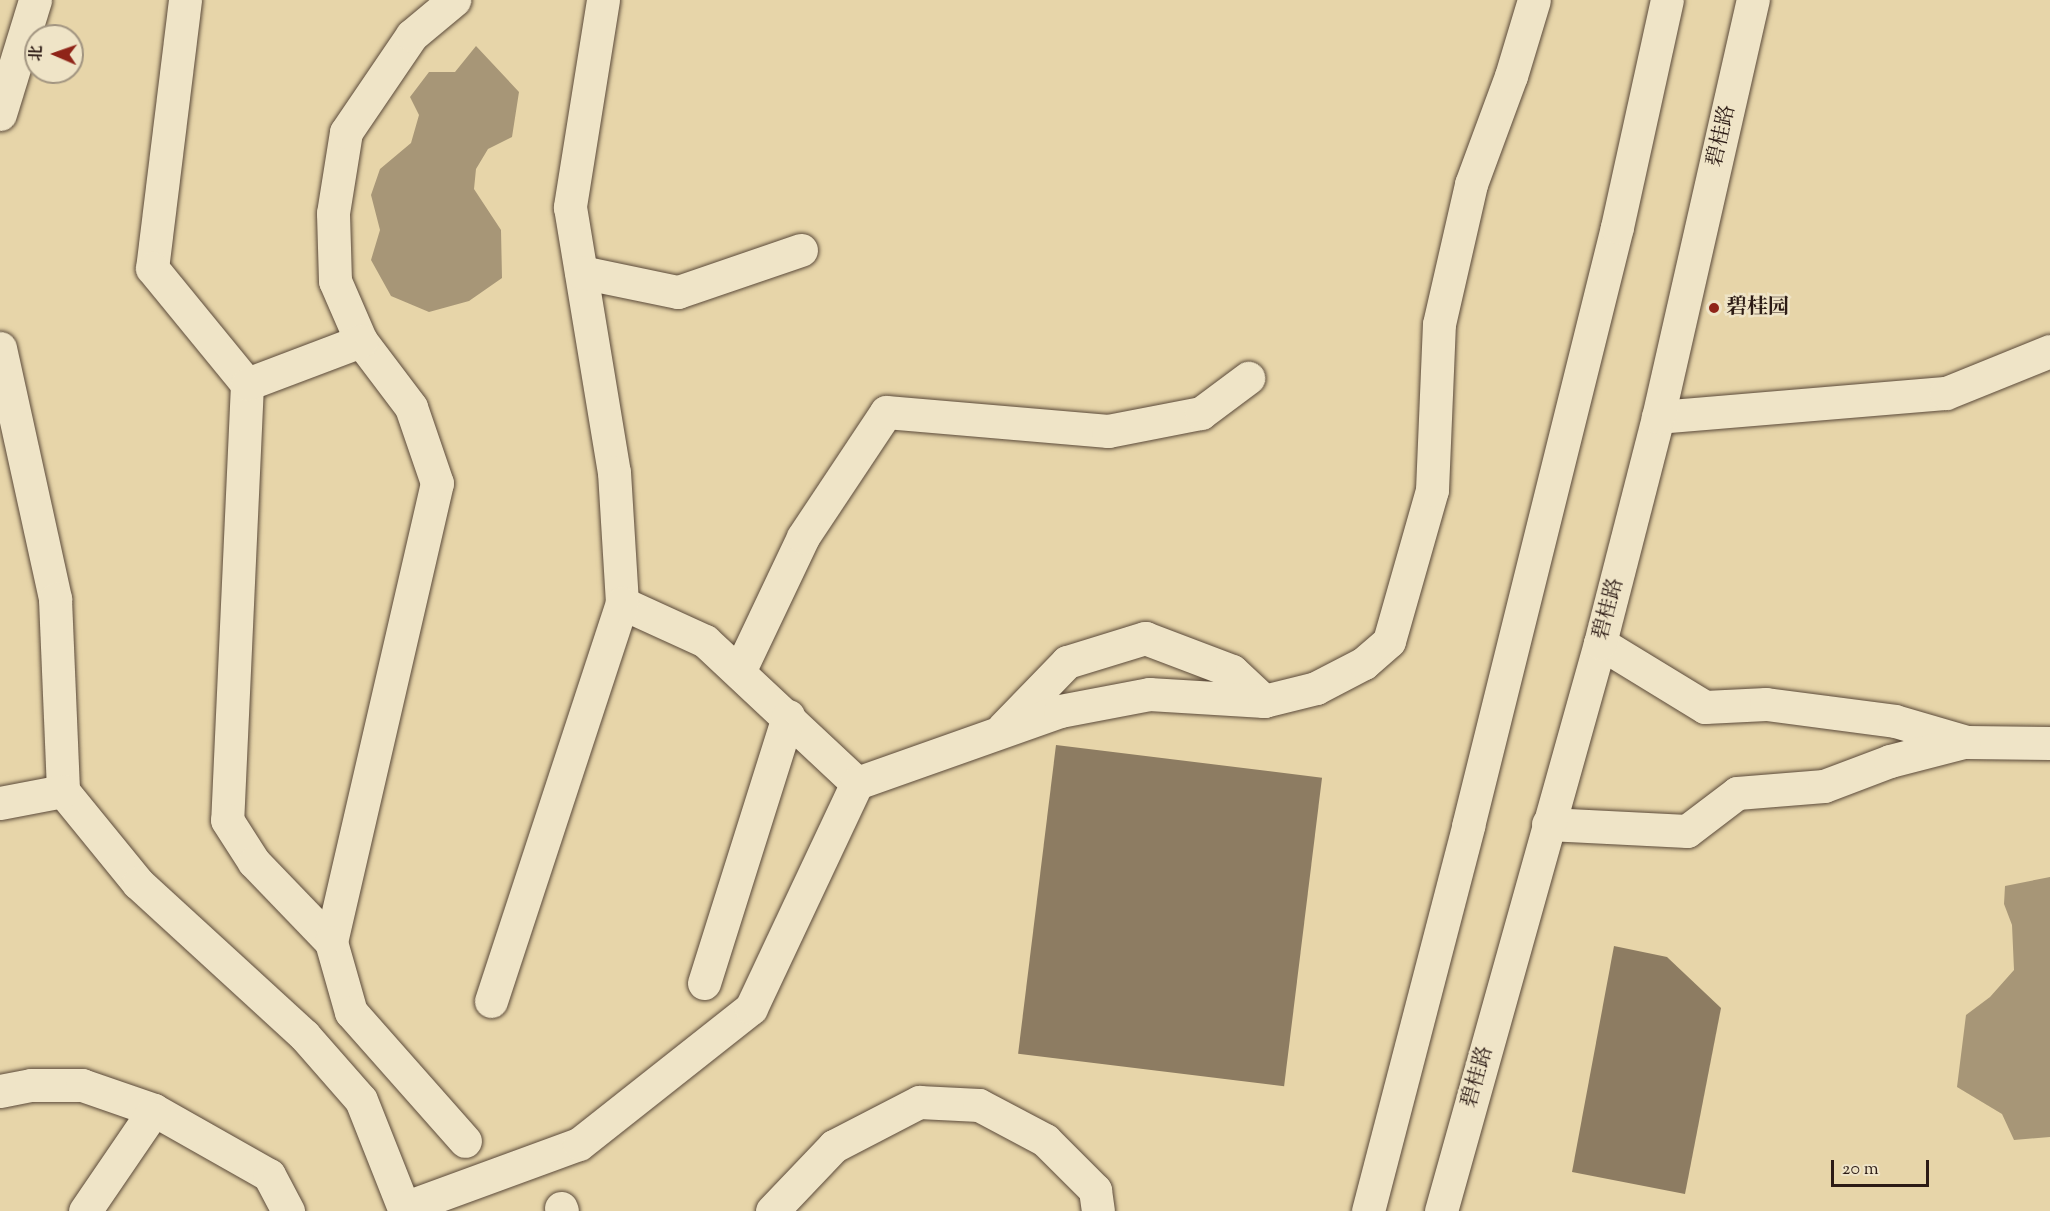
<!DOCTYPE html>
<html>
<head>
<meta charset="utf-8">
<style>
  body { margin:0 }
  #map { position:relative; width:2050px; height:1211px; overflow:hidden; background:#e7d5a9; font-family:"Sorts Mill Goudy","Noto Serif SC",serif }
  div>[style] { position:absolute }
  .water>* { inset:0; background:#a79677 }
  .building>* { inset:0; background:#8d7c62; transform-origin:0 0 }
  .roads { filter:drop-shadow(0 0 2px #5b4a3a) drop-shadow(0 0 2px #5b4a3a) }
  .minor>* { height:33px; margin:-16.5px; padding:0 16.5px; transform-origin:16.5px; border-radius:16.5px; background:#efe4c7 }
  .dots>* { width:16px; height:16px; translate:-50% -50%; box-sizing:border-box; border:3px solid #efe4c7; border-radius:50% }
  span { translate:-50% -50%; white-space:nowrap; text-align:center; line-height:1.15; -webkit-text-stroke:5px #efe4c7; paint-order:stroke }
  .street-label { font-size:21px; color:#2c1b15 }
  .poi-label { font-size:21px; color:#2c1b15; font-weight:700 }
  .left { translate:0 -50%; text-align:left }
  .north { position:absolute; left:24px; top:24px; width:60px; height:60px; box-sizing:border-box; background:#efe4c7; border:2px solid #a19480; border-radius:50%; rotate:272deg; font-size:16px; font-weight:700; line-height:24px; text-align:center; color:#2c1b15 }
  .north::after { content:''; display:block; margin:auto; width:21px; height:27px; background:#8f2418; clip-path:polygon(50% 0,100% 100%,50% 72%,0 100%) }
  .scale { position:absolute; left:1831px; top:1160px; width:98px; height:27px; box-sizing:border-box; border:3px solid #2c1b15; border-top:0; padding-left:8px; font-size:18px; line-height:21px; white-space:nowrap; color:#2c1b15; -webkit-text-stroke:4px #efe4c7; paint-order:stroke }
</style>
</head>
<body>
<div id="map">
  <div class="water">
    <i style="clip-path:polygon(476px 46px,519px 92px,512px 137px,488px 149px,476px 169px,474px 189px,501px 230px,502px 278px,469px 301px,429px 312px,391px 296px,371px 260px,380px 230px,371px 195px,380px 169px,411px 143px,419px 115px,410px 97px,429px 72px,455px 72px)"></i>
    <i style="clip-path:polygon(2050px 877px,2050px 1137px,2014px 1140px,2002px 1114px,1957px 1087px,1966px 1015px,1990px 997px,2014px 970px,2012px 925px,2004px 904px,2005px 886px)"></i>
  </div>
  <div class="building">
    <i style="left:1056px;top:745px;width:268px;height:311px;rotate:7deg"></i>
    <i style="clip-path:polygon(1614px 946px,1667px 957px,1721px 1008px,1685px 1194px,1572px 1172px)"></i>
  </div>
  <div class="roads">
    <div class="minor">
      <i style="left:185px;top:0;width:270px;rotate:97deg"></i>
      <i style="left:152px;top:268px;width:150px;rotate:50.7deg"></i>
      <i style="left:247px;top:384px;width:436px;rotate:92.6deg"></i>
      <i style="left:227px;top:820px;width:50px;rotate:57.3deg"></i>
      <i style="left:254px;top:862px;width:111px;rotate:46.1deg"></i>
      <i style="left:331px;top:942px;width:471px;rotate:-77deg"></i>
      <i style="left:437px;top:483px;width:80px;rotate:-108.9deg"></i>
      <i style="left:411px;top:407px;width:83px;rotate:-127.1deg"></i>
      <i style="left:361px;top:341px;width:65px;rotate:-113.4deg"></i>
      <i style="left:335px;top:281px;width:68px;rotate:-91.7deg"></i>
      <i style="left:333px;top:213px;width:82px;rotate:-80.9deg"></i>
      <i style="left:346px;top:132px;width:117px;rotate:-55.8deg"></i>
      <i style="left:412px;top:35px;width:55px;rotate:-39.8deg"></i>
      <i style="left:603px;top:0;width:210px;rotate:99.1deg"></i>
      <i style="left:570px;top:207px;width:269px;rotate:80.6deg"></i>
      <i style="left:614px;top:472px;width:131px;rotate:86.5deg"></i>
      <i style="left:622px;top:603px;width:91px;rotate:24.6deg"></i>
      <i style="left:705px;top:641px;width:208px;rotate:43.1deg"></i>
      <i style="left:0;top:114px;width:119px;rotate:-72.9deg"></i>
      <i style="left:581px;top:272px;width:99px;rotate:11.7deg"></i>
      <i style="left:678px;top:292px;width:130px;rotate:-18.9deg"></i>
      <i style="left:0;top:348px;width:257px;rotate:77.6deg"></i>
      <i style="left:55px;top:599px;width:192px;rotate:87.6deg"></i>
      <i style="left:63px;top:791px;width:119px;rotate:50.8deg"></i>
      <i style="left:138px;top:883px;width:225px;rotate:42.5deg"></i>
      <i style="left:304px;top:1035px;width:86px;rotate:48.8deg"></i>
      <i style="left:361px;top:1100px;width:119px;rotate:68.4deg"></i>
      <i style="left:247px;top:384px;width:122px;rotate:-20.7deg"></i>
      <i style="left:1658px;top:417px;width:289px;rotate:-4.8deg"></i>
      <i style="left:1946px;top:393px;width:112px;rotate:-22deg"></i>
      <i style="left:1600px;top:643px;width:123px;rotate:31.4deg"></i>
      <i style="left:1705px;top:707px;width:61px;rotate:-2.8deg"></i>
      <i style="left:1766px;top:704px;width:130px;rotate:7.5deg"></i>
      <i style="left:1895px;top:721px;width:75px;rotate:16.3deg"></i>
      <i style="left:1967px;top:742px;width:83px;rotate:0.7deg"></i>
      <i style="left:739px;top:672px;width:149px;rotate:-64.6deg"></i>
      <i style="left:803px;top:537px;width:150px;rotate:-56.4deg"></i>
      <i style="left:886px;top:412px;width:223px;rotate:4.9deg"></i>
      <i style="left:1108px;top:431px;width:95px;rotate:-11deg"></i>
      <i style="left:1201px;top:413px;width:59px;rotate:-36.7deg"></i>
      <i style="left:1003px;top:728px;width:92px;rotate:-45.9deg"></i>
      <i style="left:1067px;top:662px;width:82px;rotate:-17.1deg"></i>
      <i style="left:1145px;top:638px;width:93px;rotate:20.8deg"></i>
      <i style="left:1232px;top:671px;width:44px;rotate:43.2deg"></i>
      <i style="left:0;top:803px;width:64px;rotate:-10.8deg"></i>
      <i style="left:1548px;top:824px;width:139px;rotate:2.9deg"></i>
      <i style="left:1687px;top:831px;width:63px;rotate:-37.2deg"></i>
      <i style="left:1737px;top:793px;width:87px;rotate:-4.6deg"></i>
      <i style="left:1824px;top:786px;width:71px;rotate:-20.7deg"></i>
      <i style="left:1890px;top:761px;width:76px;rotate:-14.4deg"></i>
      <i style="left:331px;top:942px;width:73px;rotate:74.1deg"></i>
      <i style="left:351px;top:1012px;width:172px;rotate:48.5deg"></i>
      <i style="left:704px;top:983px;width:280px;rotate:-72.5deg"></i>
      <i style="left:491px;top:1001px;width:419px;rotate:-71.8deg"></i>
      <i style="left:0;top:1091px;width:32px;rotate:-11deg"></i>
      <i style="left:31px;top:1085px;width:51px"></i>
      <i style="left:82px;top:1085px;width:76px;rotate:19.1deg"></i>
      <i style="left:154px;top:1110px;width:132px;rotate:29.5deg"></i>
      <i style="left:269px;top:1175px;width:41px;rotate:62.2deg"></i>
      <i style="left:404px;top:1208px;width:186px;rotate:-20.1deg"></i>
      <i style="left:579px;top:1144px;width:219px;rotate:-38.3deg"></i>
      <i style="left:751px;top:1008px;width:249px;rotate:-64.8deg"></i>
      <i style="left:857px;top:783px;width:215px;rotate:-19.5deg"></i>
      <i style="left:1060px;top:711px;width:91px;rotate:-10.8deg"></i>
      <i style="left:1149px;top:694px;width:115px;rotate:3.5deg"></i>
      <i style="left:1264px;top:701px;width:54px;rotate:-14deg"></i>
      <i style="left:1316px;top:688px;width:54px;rotate:-27.5deg"></i>
      <i style="left:1364px;top:663px;width:33px;rotate:-41deg"></i>
      <i style="left:1389px;top:641px;width:157px;rotate:-74.1deg"></i>
      <i style="left:1432px;top:490px;width:166px;rotate:-87.6deg"></i>
      <i style="left:1439px;top:324px;width:144px;rotate:-77.1deg"></i>
      <i style="left:1471px;top:184px;width:115px;rotate:-69.7deg"></i>
      <i style="left:1511px;top:76px;width:79px;rotate:-73.2deg"></i>
      <i style="left:561px;top:1208px;width:3px;rotate:72deg"></i>
      <i style="left:85px;top:1211px;width:122px;rotate:-55.7deg"></i>
      <i style="left:772px;top:1211px;width:90px;rotate:-46.4deg"></i>
      <i style="left:834px;top:1146px;width:96px;rotate:-27.4deg"></i>
      <i style="left:919px;top:1102px;width:60px;rotate:2.9deg"></i>
      <i style="left:979px;top:1105px;width:75px;rotate:27.9deg"></i>
      <i style="left:1045px;top:1140px;width:71px;rotate:45deg"></i>
      <i style="left:1095px;top:1190px;width:21px;rotate:82deg"></i>
      <i style="left:1368px;top:1211px;width:398px;rotate:-75.4deg"></i>
      <i style="left:1468px;top:826px;width:617px;rotate:-76.03deg"></i>
      <i style="left:1617px;top:227px;width:232px;rotate:-77.6deg"></i>
      <i style="left:1441px;top:1211px;width:590px;rotate:-74.36deg"></i>
      <i style="left:1600px;top:643px;width:233px;rotate:-75.6deg"></i>
      <i style="left:1658px;top:417px;width:428px;rotate:-77.2deg"></i>
    </div>
  </div>
  <div class="dots">
    <i style="left:1714px;top:308px;background:#8f2418"></i>
  </div>
  <div class="street-label">
    <span style="left:1722px;top:136px;rotate:-77deg">碧桂路</span>
    <span style="left:1609px;top:609px;rotate:-75deg">碧桂路</span>
    <span style="left:1478px;top:1077px;rotate:-74deg">碧桂路</span>
  </div>
  <div class="poi-label">
    <span class="left" style="left:1726px;top:308px">碧桂园</span>
  </div>
  <div class="north">北</div>
  <div class="scale">20 m</div>
</div>
</body>
</html>
